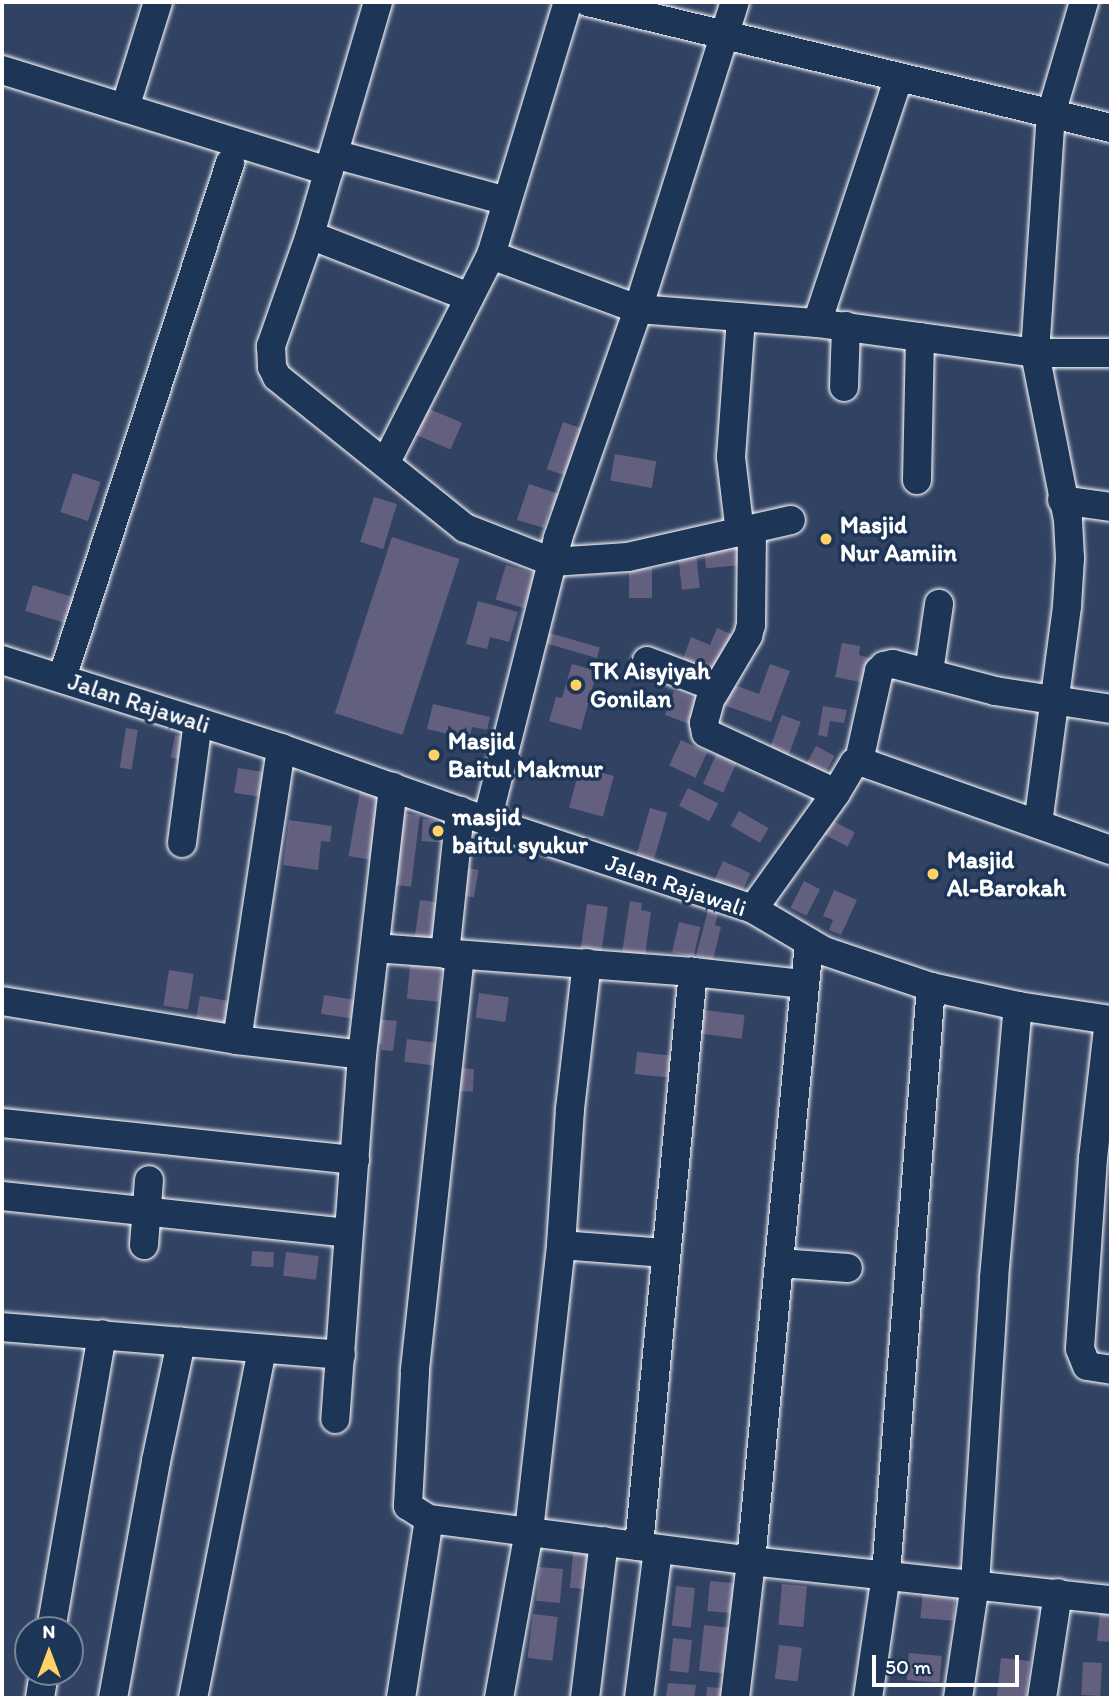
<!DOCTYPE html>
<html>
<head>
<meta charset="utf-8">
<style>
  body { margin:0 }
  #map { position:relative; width:1113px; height:1700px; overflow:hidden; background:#324263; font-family:Itim,sans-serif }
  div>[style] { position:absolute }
  .building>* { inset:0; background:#63607f; transform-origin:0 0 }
  .roads { filter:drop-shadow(0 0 2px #fff) drop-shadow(0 0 2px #fff) }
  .minor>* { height:28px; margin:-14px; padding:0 14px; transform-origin:14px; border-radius:14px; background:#1d3557 }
  .dots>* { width:19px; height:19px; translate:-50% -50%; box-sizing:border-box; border:4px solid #1d3557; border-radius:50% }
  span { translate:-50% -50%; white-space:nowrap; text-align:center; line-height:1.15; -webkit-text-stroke:7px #1d3557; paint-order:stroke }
  .poi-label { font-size:24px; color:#fff; font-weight:700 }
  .left { translate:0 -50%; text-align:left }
  .street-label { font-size:24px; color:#fff }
  .frame { position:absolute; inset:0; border:4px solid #fff; pointer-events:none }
  .north { position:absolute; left:14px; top:1616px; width:70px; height:70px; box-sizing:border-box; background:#1d3557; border:2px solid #77869a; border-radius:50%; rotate:0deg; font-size:19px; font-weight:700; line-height:28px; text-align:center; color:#fff }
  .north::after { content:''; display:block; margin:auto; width:24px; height:32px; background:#ffd166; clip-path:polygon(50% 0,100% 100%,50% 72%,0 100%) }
  .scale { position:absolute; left:872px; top:1655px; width:147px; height:32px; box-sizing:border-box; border:4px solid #fff; border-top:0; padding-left:9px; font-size:21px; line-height:24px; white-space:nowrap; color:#fff; -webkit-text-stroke:5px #1d3557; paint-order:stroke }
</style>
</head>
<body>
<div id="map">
  <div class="building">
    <i style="left:427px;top:408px;width:38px;height:29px;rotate:23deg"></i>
    <i style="left:563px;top:422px;width:24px;height:50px;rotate:19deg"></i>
    <i style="left:615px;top:454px;width:42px;height:27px;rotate:10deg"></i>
    <i style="left:73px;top:473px;width:29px;height:41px;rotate:18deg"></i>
    <i style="clip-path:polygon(529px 484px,562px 495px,556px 511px,550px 509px,544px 528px,517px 520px)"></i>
    <i style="left:374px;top:497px;width:24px;height:47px;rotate:17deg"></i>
    <i style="left:392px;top:537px;width:71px;height:185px;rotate:18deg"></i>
    <i style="left:741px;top:544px;width:21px;height:37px;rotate:85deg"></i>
    <i style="left:696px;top:552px;width:36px;height:18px;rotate:84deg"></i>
    <i style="left:506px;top:565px;width:30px;height:36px;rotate:17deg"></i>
    <i style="left:629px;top:568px;width:23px;height:30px"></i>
    <i style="left:33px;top:585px;width:44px;height:27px;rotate:17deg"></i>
    <i style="clip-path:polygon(478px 601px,518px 612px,509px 642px,490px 637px,487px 649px,466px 644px)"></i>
    <i style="clip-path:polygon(717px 628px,733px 635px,718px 672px,683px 659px,691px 637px,710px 645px)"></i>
    <i style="left:546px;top:632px;width:56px;height:11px;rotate:16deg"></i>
    <i style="clip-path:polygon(842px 643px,860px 646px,859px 655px,870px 658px,865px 683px,835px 677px)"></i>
    <i style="clip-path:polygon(572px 664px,597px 671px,581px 730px,549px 721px,556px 697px,562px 698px)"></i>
    <i style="clip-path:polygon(770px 664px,790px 671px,771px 722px,721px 704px,729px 683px,759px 694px)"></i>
    <i style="clip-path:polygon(674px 691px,702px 701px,698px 727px,665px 715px)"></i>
    <i style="clip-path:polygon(433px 704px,490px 717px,487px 730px,472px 727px,469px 739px,427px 729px)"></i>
    <i style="clip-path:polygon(823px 706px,847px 710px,844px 723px,830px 721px,827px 737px,818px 735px)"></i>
    <i style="left:782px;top:715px;width:20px;height:46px;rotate:20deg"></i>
    <i style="left:126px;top:728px;width:12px;height:40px;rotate:9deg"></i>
    <i style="left:175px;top:735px;width:16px;height:23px;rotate:11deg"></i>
    <i style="left:681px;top:740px;width:29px;height:28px;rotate:25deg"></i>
    <i style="left:816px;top:746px;width:21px;height:24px;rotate:28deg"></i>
    <i style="left:719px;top:748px;width:22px;height:39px;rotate:24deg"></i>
    <i style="left:580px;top:767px;width:35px;height:42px;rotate:15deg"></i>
    <i style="left:238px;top:768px;width:36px;height:25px;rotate:9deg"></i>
    <i style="left:688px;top:788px;width:34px;height:20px;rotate:27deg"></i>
    <i style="left:360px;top:791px;width:28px;height:66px;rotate:10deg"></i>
    <i style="left:650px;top:808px;width:18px;height:52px;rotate:16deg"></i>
    <i style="left:739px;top:811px;width:34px;height:17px;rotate:30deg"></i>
    <i style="left:394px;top:812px;width:26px;height:72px;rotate:7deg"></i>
    <i style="left:423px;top:819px;width:32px;height:22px;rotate:4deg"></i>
    <i style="left:829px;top:819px;width:29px;height:16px;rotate:27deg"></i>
    <i style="clip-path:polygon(289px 820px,332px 826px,330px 842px,321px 841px,318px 870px,283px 865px)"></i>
    <i style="left:723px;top:861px;width:30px;height:23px;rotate:24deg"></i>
    <i style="left:456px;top:866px;width:23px;height:28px;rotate:10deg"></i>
    <i style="left:804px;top:881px;width:18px;height:30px;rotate:27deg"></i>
    <i style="clip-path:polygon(834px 890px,857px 900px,841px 935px,829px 930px,833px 920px,823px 916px)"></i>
    <i style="left:420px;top:900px;width:27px;height:43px;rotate:8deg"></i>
    <i style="clip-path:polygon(630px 901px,642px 903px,641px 910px,651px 912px,645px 956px,622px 953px)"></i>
    <i style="left:587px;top:904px;width:21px;height:47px;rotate:8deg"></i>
    <i style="clip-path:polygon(708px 910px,718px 913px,715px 925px,721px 927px,713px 960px,696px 956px)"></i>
    <i style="left:679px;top:922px;width:22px;height:31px;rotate:13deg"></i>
    <i style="left:410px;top:964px;width:32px;height:35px;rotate:5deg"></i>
    <i style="left:169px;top:970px;width:25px;height:36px;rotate:9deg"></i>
    <i style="left:479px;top:993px;width:30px;height:25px;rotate:8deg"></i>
    <i style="left:324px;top:995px;width:31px;height:19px;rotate:9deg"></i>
    <i style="left:200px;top:996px;width:36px;height:32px;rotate:10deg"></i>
    <i style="left:696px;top:1009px;width:49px;height:24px;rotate:7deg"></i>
    <i style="clip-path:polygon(375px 1019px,397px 1021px,393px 1051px,381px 1050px,382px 1044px,372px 1043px)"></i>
    <i style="left:407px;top:1039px;width:32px;height:23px;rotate:7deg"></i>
    <i style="left:637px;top:1052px;width:39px;height:22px;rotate:6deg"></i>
    <i style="left:457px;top:1068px;width:17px;height:23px;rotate:3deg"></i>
    <i style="left:252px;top:1251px;width:22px;height:15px;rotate:3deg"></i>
    <i style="left:286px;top:1252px;width:33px;height:24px;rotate:7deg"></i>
    <i style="left:573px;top:1553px;width:23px;height:35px;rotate:5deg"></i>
    <i style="left:539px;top:1567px;width:24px;height:34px;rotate:5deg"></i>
    <i style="left:710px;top:1581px;width:32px;height:30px;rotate:5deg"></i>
    <i style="left:782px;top:1584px;width:25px;height:41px;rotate:5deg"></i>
    <i style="left:676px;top:1586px;width:19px;height:40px;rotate:6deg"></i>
    <i style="left:923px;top:1589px;width:33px;height:29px;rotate:5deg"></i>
    <i style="clip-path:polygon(1100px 1611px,1111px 1612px,1111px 1642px,1097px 1641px)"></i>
    <i style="left:533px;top:1614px;width:25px;height:44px;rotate:7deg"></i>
    <i style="left:704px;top:1625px;width:36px;height:46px;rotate:6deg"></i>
    <i style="left:673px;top:1638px;width:19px;height:33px;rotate:6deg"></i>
    <i style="left:779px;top:1645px;width:23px;height:34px;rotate:7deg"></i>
    <i style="left:909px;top:1653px;width:33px;height:27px;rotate:5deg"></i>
    <i style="left:1001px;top:1658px;width:29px;height:40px;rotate:6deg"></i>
    <i style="left:1083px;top:1662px;width:19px;height:33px;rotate:3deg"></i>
    <i style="clip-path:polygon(668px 1683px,696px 1685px,694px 1698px,666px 1698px)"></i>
    <i style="clip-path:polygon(707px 1687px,734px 1689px,733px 1698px,706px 1698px)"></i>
  </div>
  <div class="roads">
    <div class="minor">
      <i style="left:378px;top:2px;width:243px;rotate:106.3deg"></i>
      <i style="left:310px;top:235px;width:118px;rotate:109.4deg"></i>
      <i style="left:271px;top:346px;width:21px;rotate:87deg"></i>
      <i style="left:272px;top:367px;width:11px;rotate:63deg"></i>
      <i style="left:277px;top:377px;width:241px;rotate:38.8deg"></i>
      <i style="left:465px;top:528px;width:93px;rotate:21.3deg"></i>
      <i style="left:552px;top:562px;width:76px;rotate:-3.8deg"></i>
      <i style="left:628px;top:557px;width:167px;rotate:-12.8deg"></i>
      <i style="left:588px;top:2px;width:538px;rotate:13.55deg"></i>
      <i style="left:2px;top:70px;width:342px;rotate:17.2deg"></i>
      <i style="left:125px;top:108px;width:111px;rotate:-72.7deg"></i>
      <i style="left:334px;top:154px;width:179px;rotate:15.2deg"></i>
      <i style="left:310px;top:235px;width:171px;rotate:21.3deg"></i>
      <i style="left:491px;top:255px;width:157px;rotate:20.2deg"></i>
      <i style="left:638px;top:309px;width:180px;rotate:4.5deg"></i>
      <i style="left:817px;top:323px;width:220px;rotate:7.8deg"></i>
      <i style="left:1035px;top:353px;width:76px"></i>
      <i style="left:817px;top:323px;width:257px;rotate:-71.6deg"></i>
      <i style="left:844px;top:387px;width:61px;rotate:-88.1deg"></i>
      <i style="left:386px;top:462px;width:232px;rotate:-63.1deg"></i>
      <i style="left:491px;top:255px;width:264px;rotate:-73.1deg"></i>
      <i style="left:917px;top:480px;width:143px;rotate:-88.8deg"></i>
      <i style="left:1062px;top:500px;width:49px;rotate:8.1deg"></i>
      <i style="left:740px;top:533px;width:77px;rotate:-96.8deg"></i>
      <i style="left:731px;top:457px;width:140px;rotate:-85.9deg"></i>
      <i style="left:2px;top:660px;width:293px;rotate:17.5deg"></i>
      <i style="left:281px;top:748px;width:219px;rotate:19.5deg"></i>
      <i style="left:487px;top:821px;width:280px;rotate:18.3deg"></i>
      <i style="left:753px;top:909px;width:82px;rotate:30.6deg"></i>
      <i style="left:824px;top:951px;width:113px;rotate:18.6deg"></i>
      <i style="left:931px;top:987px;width:89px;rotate:12.3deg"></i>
      <i style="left:1018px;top:1006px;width:94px;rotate:8.6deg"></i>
      <i style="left:647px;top:661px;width:67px;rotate:20.9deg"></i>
      <i style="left:710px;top:685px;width:5px;rotate:53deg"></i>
      <i style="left:713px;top:689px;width:35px;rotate:105deg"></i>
      <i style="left:704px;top:723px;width:10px;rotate:79deg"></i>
      <i style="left:706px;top:733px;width:143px;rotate:24.8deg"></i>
      <i style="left:929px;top:672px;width:69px;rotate:-81.6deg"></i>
      <i style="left:62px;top:678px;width:542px;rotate:-71.93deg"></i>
      <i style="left:713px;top:695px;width:69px;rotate:-59.3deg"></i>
      <i style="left:748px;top:636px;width:11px;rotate:-75deg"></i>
      <i style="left:751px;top:625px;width:94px;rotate:-89.4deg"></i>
      <i style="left:859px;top:761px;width:267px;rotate:19.5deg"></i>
      <i style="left:487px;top:821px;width:292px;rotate:-75.9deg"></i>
      <i style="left:558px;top:538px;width:243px;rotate:-70.7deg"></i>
      <i style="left:638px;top:309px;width:322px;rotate:-72.5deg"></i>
      <i style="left:1038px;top:824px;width:220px;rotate:-82.4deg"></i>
      <i style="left:1067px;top:606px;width:48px;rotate:-86.4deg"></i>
      <i style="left:1070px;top:558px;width:38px;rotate:-93deg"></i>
      <i style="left:1068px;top:520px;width:170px;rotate:-101.2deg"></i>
      <i style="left:1035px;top:353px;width:240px;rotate:-86.2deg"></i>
      <i style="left:1051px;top:114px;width:117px;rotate:-73.6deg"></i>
      <i style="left:182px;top:843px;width:122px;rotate:-82.5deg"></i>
      <i style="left:753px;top:909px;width:143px;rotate:-54.4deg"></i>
      <i style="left:836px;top:793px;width:35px;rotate:-59deg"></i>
      <i style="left:854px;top:763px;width:5px;rotate:-22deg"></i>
      <i style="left:859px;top:761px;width:92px;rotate:-77.5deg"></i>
      <i style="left:879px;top:671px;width:7px;rotate:-45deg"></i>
      <i style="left:884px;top:666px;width:9px;rotate:-13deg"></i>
      <i style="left:893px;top:664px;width:106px;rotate:14.8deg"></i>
      <i style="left:995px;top:691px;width:117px;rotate:8.8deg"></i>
      <i style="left:375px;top:948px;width:319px;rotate:4.3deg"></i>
      <i style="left:693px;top:972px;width:112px;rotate:6.2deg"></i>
      <i style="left:445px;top:954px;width:144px;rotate:-84deg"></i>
      <i style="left:460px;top:955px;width:419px;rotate:96.2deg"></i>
      <i style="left:415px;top:1372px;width:134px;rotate:93deg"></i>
      <i style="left:408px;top:1506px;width:25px;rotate:32deg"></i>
      <i style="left:429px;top:1519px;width:325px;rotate:7.4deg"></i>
      <i style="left:751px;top:1561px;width:362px;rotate:6.2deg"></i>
      <i style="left:2px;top:1001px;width:238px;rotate:9.4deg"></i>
      <i style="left:237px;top:1040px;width:126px;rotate:6.8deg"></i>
      <i style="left:362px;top:1055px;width:365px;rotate:94.2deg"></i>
      <i style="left:1109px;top:1020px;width:139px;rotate:96.6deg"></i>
      <i style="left:1093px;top:1158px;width:191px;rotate:93.9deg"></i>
      <i style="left:1080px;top:1349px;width:18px;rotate:68deg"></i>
      <i style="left:1087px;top:1366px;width:24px;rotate:9deg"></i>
      <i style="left:237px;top:1040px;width:295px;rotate:-81.4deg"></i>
      <i style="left:362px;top:1055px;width:270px;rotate:-83.4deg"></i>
      <i style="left:2px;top:1123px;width:355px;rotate:6deg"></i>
      <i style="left:2px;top:1196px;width:340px;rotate:6.1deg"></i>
      <i style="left:144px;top:1245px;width:65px;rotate:-85.6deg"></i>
      <i style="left:561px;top:1245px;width:104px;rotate:4.4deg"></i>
      <i style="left:780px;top:1263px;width:68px;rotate:4.2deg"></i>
      <i style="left:2px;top:1327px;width:340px;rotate:4.7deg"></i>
      <i style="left:639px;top:1546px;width:577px;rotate:-84.63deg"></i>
      <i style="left:51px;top:1630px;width:300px;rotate:-80.2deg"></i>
      <i style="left:40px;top:1698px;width:26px;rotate:-81deg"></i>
      <i style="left:113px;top:1698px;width:241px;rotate:-79.7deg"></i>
      <i style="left:156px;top:1461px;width:122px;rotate:-78.1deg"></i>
      <i style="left:193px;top:1698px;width:355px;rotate:-78.8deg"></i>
      <i style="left:401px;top:1698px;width:181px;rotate:-81.1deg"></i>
      <i style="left:499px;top:1698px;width:170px;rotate:-79.8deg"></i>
      <i style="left:529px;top:1531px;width:288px;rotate:-83.6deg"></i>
      <i style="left:561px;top:1245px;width:136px;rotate:-86.2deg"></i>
      <i style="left:570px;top:1109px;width:147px;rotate:-83.4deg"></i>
      <i style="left:585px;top:1698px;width:158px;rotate:-83.1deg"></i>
      <i style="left:639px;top:1698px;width:150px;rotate:-82.7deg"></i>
      <i style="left:735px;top:1698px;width:138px;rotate:-83.3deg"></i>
      <i style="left:751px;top:1561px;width:621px;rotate:-84.64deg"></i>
      <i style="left:868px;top:1698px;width:125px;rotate:-81.7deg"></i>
      <i style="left:886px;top:1574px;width:589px;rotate:-85.62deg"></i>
      <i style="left:958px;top:1698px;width:115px;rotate:-81.5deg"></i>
      <i style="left:975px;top:1584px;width:307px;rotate:-86.4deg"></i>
      <i style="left:994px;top:1278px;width:273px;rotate:-85deg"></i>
      <i style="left:1042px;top:1698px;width:106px;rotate:-81.3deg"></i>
    </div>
  </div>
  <div class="dots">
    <i style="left:826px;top:539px;background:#ffd166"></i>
    <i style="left:576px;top:685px;background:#ffd166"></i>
    <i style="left:434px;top:755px;background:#ffd166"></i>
    <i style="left:438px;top:831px;background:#ffd166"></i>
    <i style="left:933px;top:874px;background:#ffd166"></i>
  </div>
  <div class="poi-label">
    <span class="left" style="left:840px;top:539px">Masjid<br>Nur Aamiin</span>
    <span class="left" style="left:590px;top:685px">TK Aisyiyah<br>Gonilan</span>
    <span class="left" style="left:448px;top:755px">Masjid<br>Baitul Makmur</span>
    <span class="left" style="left:452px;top:831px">masjid<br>baitul syukur</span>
    <span class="left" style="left:947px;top:874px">Masjid<br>Al-Barokah</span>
  </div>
  <div class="street-label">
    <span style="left:139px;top:703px;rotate:18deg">Jalan Rajawali</span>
    <span style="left:676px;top:885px;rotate:19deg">Jalan Rajawali</span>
  </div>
  <div class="frame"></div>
  <div class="north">N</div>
  <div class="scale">50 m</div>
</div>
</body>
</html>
